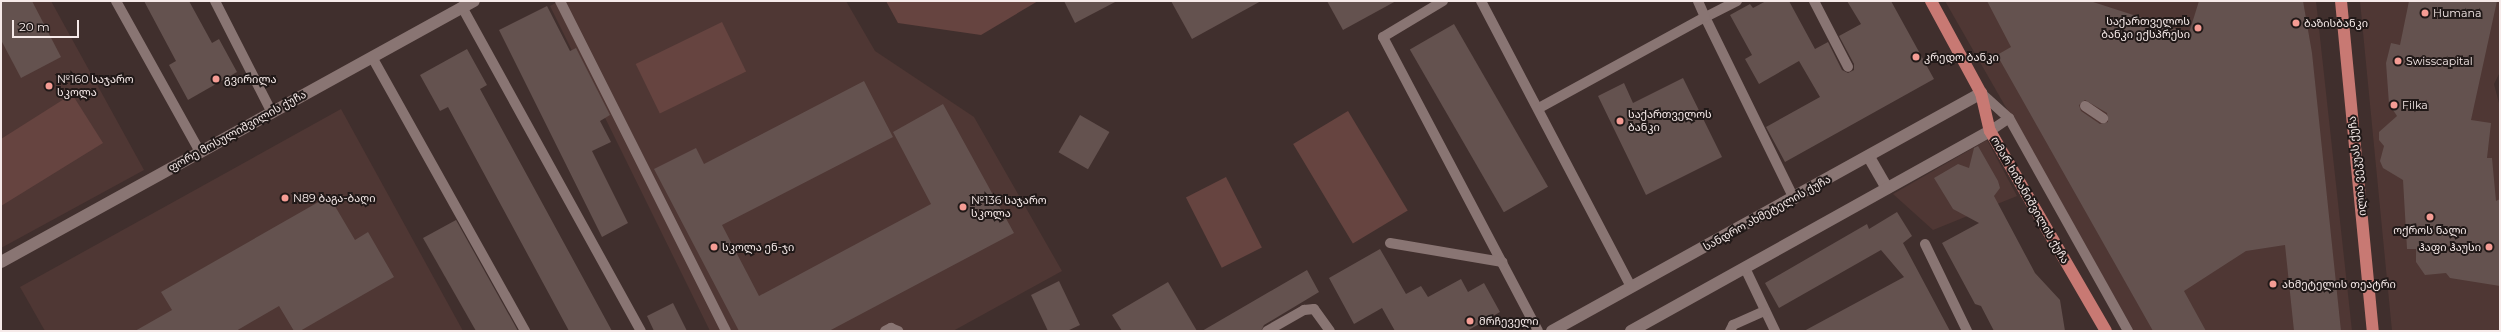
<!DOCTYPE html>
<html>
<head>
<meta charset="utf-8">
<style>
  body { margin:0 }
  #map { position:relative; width:2501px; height:332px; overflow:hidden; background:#402f2d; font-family:Montserrat,"Noto Sans Georgian",sans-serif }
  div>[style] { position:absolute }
  .built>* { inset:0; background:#4f3734 }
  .green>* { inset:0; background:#664440; transform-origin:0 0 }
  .building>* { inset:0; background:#64524f; transform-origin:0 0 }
  .service>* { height:10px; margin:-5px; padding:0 5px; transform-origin:5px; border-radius:5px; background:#897573 }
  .tertiary>* { height:12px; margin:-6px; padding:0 6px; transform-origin:6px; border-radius:6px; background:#897573 }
  .secondary>* { height:12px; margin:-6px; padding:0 6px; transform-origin:6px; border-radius:6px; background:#897573 }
  .primary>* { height:12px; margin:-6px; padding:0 6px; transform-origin:6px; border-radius:6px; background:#c87973 }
  .dots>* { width:11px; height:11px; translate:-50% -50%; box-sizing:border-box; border:2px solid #211918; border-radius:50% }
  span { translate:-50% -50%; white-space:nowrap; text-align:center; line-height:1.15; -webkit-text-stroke:4px #211918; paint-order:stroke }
  .poi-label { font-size:11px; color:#f6eae9 }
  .left { translate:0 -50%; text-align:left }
  .right { translate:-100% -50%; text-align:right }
  .street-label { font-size:11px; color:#f6eae9 }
  .frame { position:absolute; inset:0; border:2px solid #f6eae9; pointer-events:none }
  .scale { position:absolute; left:12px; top:20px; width:67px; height:18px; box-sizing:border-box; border:2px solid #f6eae9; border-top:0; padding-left:5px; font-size:12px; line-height:14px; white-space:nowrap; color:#f6eae9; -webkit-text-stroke:3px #211918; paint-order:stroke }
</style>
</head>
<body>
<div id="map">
  <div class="built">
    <i style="clip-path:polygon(1px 1px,51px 1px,144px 170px,1px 248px)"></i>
    <i style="clip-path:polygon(559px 1px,846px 1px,875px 51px,974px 117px,1062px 271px,953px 331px,710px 331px,550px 6px)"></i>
    <i style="clip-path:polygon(1945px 1px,2316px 1px,2352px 331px,2134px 331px)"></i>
    <i style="clip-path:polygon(2360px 1px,2500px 1px,2500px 72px,2494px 84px,2500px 107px,2500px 331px,2392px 331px)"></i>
    <i style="clip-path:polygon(341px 109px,463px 331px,45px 331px,20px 287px)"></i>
    <i style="clip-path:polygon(1987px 140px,2017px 196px,1933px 230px,1893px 194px)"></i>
  </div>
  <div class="green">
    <i style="clip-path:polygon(886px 1px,1038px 1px,981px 35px,898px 23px)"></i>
    <i style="left:722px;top:22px;width:55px;height:96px;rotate:64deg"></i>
    <i style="clip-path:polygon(72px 94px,103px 143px,1px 206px,1px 139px)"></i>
    <i style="left:1348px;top:111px;width:116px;height:64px;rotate:59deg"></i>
    <i style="left:1226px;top:177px;width:79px;height:45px;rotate:63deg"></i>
  </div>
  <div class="building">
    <i style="clip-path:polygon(1px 1px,32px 1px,61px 57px,21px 78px,1px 40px)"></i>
    <i style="clip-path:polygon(144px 1px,189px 1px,212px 43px,219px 39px,237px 72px,188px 100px,169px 65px,176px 61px)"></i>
    <i style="clip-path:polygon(1064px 1px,1117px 1px,1075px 23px)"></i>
    <i style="clip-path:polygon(1171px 1px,1261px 1px,1192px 39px)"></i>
    <i style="clip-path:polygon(1327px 1px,1396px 1px,1343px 30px)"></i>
    <i style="clip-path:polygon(1766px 1px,1789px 1px,1815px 49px,1828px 42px,1842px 70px,1848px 73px,1854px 70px,1854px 64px,1839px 36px,1861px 24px,1847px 1px,1891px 1px,1934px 79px,1785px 162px,1766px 127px,1820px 97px,1799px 61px,1759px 84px,1745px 59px,1752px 55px,1730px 15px,1750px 4px,1753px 8px)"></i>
    <i style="clip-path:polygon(evenodd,1987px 1px,2090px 1px,2189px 33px,2199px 1px,2303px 1px,2312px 53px,2341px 331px,2294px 331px,2285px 245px,2246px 251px,2184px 291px,2206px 331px,2153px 331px,1997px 55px,2011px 47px,1987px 1px,2085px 100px,2107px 113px,2108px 122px,2100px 124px,2081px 111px,2079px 105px,2085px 100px)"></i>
    <i style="clip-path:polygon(2409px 1px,2497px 1px,2471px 120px,2491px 123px,2487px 158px,2492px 158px,2496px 201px,2500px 199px,2500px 286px,2450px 278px,2446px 273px,2425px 275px,2416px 262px,2416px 249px,2407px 249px,2403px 180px,2383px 168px,2380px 161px,2384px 146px,2379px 140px,2379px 132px,2397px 116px,2389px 104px,2386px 63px,2391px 43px,2400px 45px)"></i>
    <i style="clip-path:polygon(547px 6px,570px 51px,576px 48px,610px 115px,600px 121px,611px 142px,592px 151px,628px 223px,602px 237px,499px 30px)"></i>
    <i style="left:1454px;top:24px;width:188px;height:51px;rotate:60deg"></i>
    <i style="clip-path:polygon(467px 49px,487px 85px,480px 89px,612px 331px,569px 331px,448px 107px,440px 111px,420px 75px)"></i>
    <i style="clip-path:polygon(1683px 78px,1722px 157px,1646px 195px,1598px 96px,1624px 83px,1633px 103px)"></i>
    <i style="clip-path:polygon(864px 81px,893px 137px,722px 225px,759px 296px,931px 204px,893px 132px,943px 104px,1014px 233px,829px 331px,739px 331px,654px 169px,696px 148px,704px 164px)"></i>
    <i style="left:1080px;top:115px;width:34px;height:43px;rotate:30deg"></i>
    <i style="clip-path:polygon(1978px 146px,1998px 181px,2000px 188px,1994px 196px,2035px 273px,2060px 300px,2065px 331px,1994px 331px,1981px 306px,1975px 304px,1942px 243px,1979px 223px,1953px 209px,1934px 178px,1958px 164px,1969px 168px,1974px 148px)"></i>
    <i style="clip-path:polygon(329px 196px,355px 240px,368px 232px,394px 277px,300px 331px,294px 331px,279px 306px,236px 331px,135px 331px,172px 310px,161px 292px)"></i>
    <i style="clip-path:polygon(1897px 212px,1912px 236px,1903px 243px,1950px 331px,1804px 331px,1904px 277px,1881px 250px,1779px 308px,1765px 283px,1867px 224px,1869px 229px)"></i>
    <i style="clip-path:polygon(456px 220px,518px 331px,476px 331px,423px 238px)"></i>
    <i style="clip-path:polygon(1380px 249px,1406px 294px,1421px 286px,1428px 297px,1461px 279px,1468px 292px,1484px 283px,1500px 312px,1467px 331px,1395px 331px,1382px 308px,1354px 324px,1329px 278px)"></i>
    <i style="clip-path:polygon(1307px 270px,1319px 292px,1264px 325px,1261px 331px,1202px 331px)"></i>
    <i style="clip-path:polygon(1059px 281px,1080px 325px,1067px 331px,1048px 331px,1031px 295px)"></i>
    <i style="clip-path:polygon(1168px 282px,1197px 331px,1122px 331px,1112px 315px)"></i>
    <i style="clip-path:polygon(673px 303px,687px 331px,654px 331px,647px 316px)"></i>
  </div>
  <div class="service">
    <i style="left:116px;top:1px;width:173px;rotate:60.9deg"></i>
    <i style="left:215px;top:1px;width:126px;rotate:63deg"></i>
    <i style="left:560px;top:1px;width:369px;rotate:63.3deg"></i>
    <i style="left:1443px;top:1px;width:70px;rotate:149deg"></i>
    <i style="left:1383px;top:37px;width:332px;rotate:62.2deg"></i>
    <i style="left:1481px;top:1px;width:323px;rotate:62.3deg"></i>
    <i style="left:1737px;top:1px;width:36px;rotate:153deg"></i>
    <i style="left:1705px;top:17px;width:203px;rotate:63.9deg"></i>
    <i style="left:1814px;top:1px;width:74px;rotate:62.7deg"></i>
    <i style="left:462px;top:7px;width:370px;rotate:61.1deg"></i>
    <i style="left:372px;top:57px;width:314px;rotate:60.8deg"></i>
    <i style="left:1981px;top:93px;width:38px;rotate:42deg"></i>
    <i style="left:2009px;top:118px;width:244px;rotate:60.8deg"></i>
    <i style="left:2085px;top:106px;width:22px;rotate:34deg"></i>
    <i style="left:1539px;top:108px;width:189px;rotate:-28.7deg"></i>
    <i style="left:1705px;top:17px;width:17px;rotate:-114deg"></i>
    <i style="left:1990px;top:131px;width:23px;rotate:-34deg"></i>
    <i style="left:1390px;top:243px;width:114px;rotate:9.6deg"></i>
    <i style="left:1925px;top:244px;width:97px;rotate:64.2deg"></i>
    <i style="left:1745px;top:268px;width:70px;rotate:64.5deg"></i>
    <i style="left:885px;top:331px;width:7px;rotate:-27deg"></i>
    <i style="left:891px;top:328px;width:8px;rotate:23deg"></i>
    <i style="left:1267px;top:331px;width:43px;rotate:-29.6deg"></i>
    <i style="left:1304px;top:310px;width:10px;rotate:-6deg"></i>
    <i style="left:1314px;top:309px;width:27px;rotate:54deg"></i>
    <i style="left:1730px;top:331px;width:7px;rotate:-63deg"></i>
    <i style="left:1733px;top:325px;width:35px;rotate:-24deg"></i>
  </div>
  <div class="tertiary">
    <i style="left:1px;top:262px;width:540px;rotate:-28.89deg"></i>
  </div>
  <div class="secondary">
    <i style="left:1869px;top:157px;width:36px;rotate:60deg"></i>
    <i style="left:1552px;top:331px;width:491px;rotate:-29deg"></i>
    <i style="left:1631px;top:331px;width:411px;rotate:-29.1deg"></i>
  </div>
  <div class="primary">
    <i style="left:1931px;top:1px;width:105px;rotate:61.5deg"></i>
    <i style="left:1981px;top:93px;width:39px;rotate:77deg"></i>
    <i style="left:1990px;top:131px;width:231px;rotate:59.9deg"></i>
    <i style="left:2341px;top:1px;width:332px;rotate:84.5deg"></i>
  </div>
  <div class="dots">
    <i style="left:2425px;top:13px;background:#f59c94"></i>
    <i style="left:2296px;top:23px;background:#f59c94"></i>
    <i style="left:2198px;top:28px;background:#f59c94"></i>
    <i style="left:1916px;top:57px;background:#f59c94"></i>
    <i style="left:2398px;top:61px;background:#f59c94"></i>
    <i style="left:216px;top:79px;background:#f59c94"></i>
    <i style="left:49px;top:86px;background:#f59c94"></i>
    <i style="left:2394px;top:105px;background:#f59c94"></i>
    <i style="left:1620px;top:121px;background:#f59c94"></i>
    <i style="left:285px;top:198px;background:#f59c94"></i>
    <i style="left:963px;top:207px;background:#f59c94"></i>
    <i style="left:2430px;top:217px;background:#f59c94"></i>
    <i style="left:714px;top:247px;background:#f59c94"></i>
    <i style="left:2489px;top:247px;background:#f59c94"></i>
    <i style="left:2273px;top:284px;background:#f59c94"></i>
    <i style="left:1470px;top:321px;background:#f59c94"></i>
  </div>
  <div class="poi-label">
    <span class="left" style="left:2433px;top:13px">Humana</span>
    <span class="right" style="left:2190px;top:28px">საქართველოს<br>ბანკი ექსპრესი</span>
    <span class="left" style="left:2304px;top:23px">ბაზისბანკი</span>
    <span class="left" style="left:1924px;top:57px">კრედო ბანკი</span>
    <span class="left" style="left:2406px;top:61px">Swisscapital</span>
    <span class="left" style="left:224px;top:79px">გვირილა</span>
    <span class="left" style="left:57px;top:86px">№160 საჯარო<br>სკოლა</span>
    <span class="left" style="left:2402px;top:105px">Filka</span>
    <span class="left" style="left:1628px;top:121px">საქართველოს<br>ბანკი</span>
    <span class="left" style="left:293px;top:198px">N89 ბაგა-ბაღი</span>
    <span class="left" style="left:971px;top:207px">№136 საჯარო<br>სკოლა</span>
    <span style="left:2430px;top:230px">ოქროს ნალი</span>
    <span class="left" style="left:722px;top:247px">სკოლა ენ-ჯი</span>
    <span class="right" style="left:2481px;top:247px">ჰაფი ჰაუსი</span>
    <span class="left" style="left:2282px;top:284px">ახმეტელის თეატრი</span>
    <span class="left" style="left:1479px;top:321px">მრჩეველი</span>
  </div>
  <div class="street-label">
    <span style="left:237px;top:131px;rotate:-29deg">ფორე მოსულიშვილის ქუჩა</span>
    <span style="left:2357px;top:166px;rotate:-96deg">ილია ვეკუას ქუჩა</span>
    <span style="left:2030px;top:200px;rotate:60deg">ომარ ხიზანიშვილის ქუჩა</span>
    <span style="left:1767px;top:213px;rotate:-29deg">სანდრო ახმეტელის ქუჩა</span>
  </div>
  <div class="frame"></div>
  <div class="scale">20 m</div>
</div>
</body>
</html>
